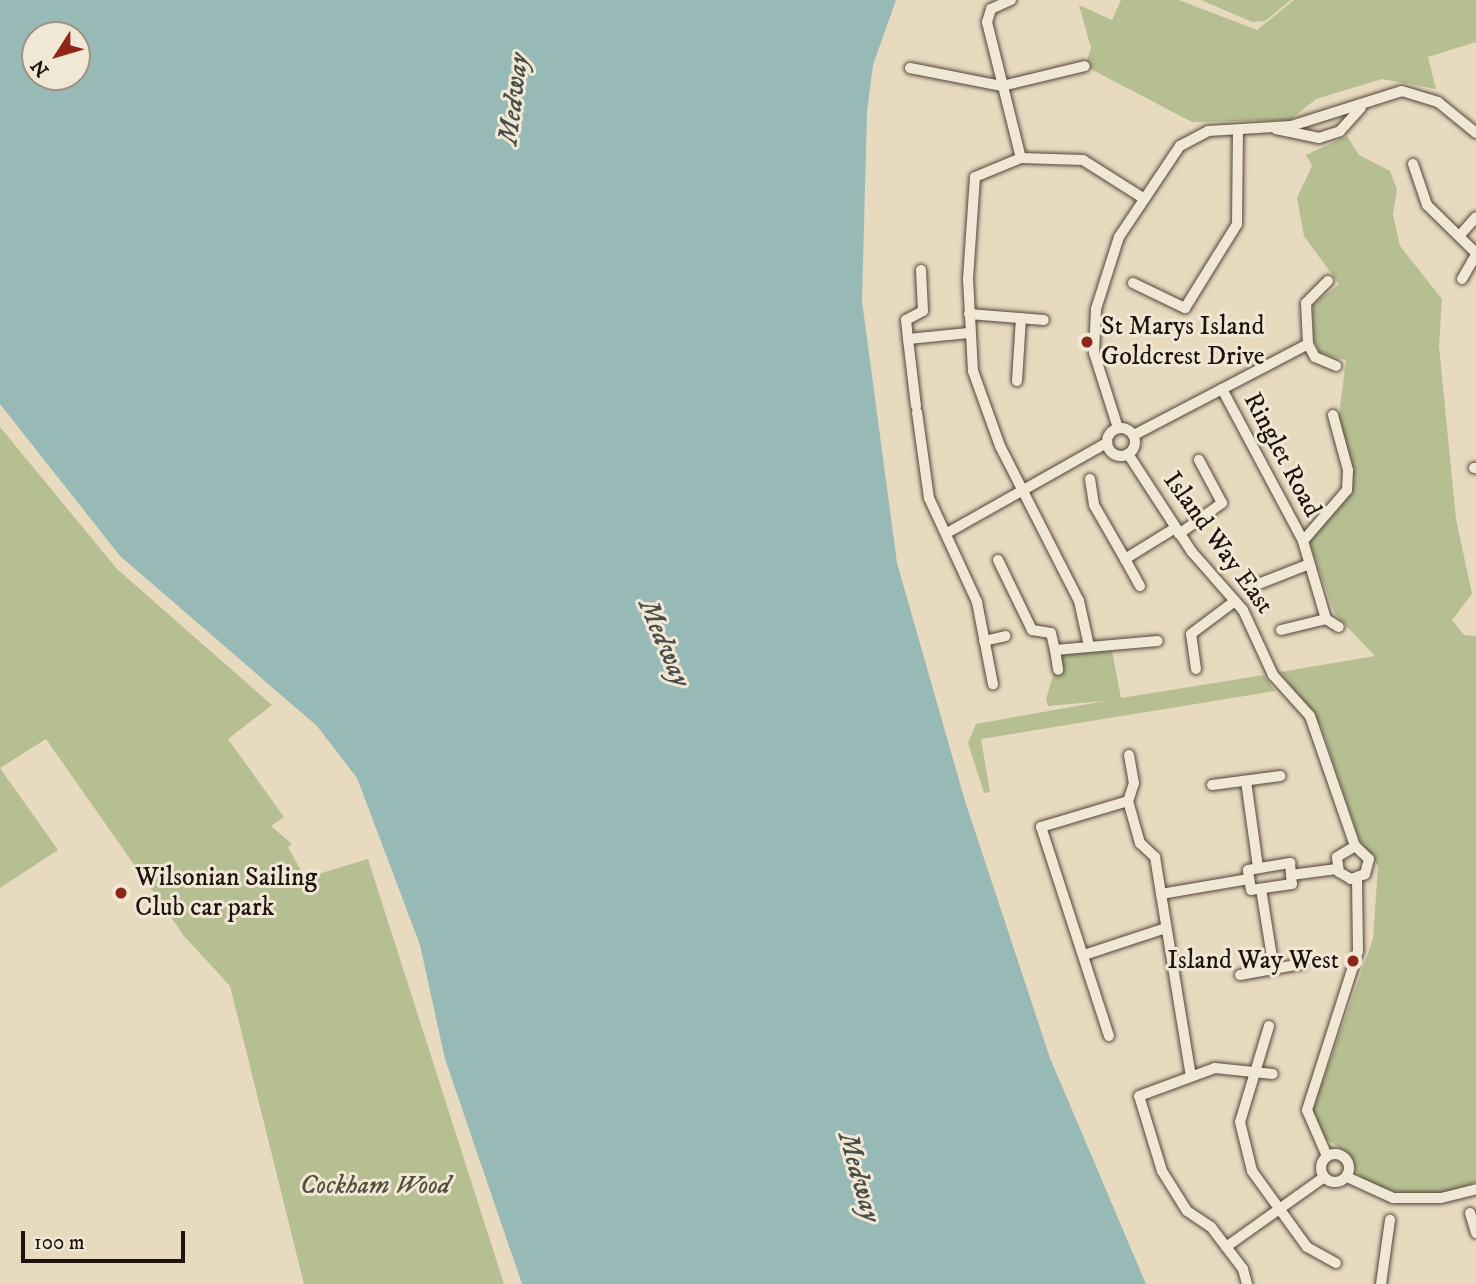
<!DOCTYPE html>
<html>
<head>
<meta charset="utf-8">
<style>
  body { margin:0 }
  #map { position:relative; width:1476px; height:1284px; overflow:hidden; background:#e8dabf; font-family:"IM FELL DW Pica",serif }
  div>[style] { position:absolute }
  .green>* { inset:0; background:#b6bf91 }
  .water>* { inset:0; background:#98bab7 }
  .roads { filter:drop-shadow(0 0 2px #52453a) drop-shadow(0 0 2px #52453a) }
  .minor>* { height:10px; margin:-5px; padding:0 5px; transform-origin:5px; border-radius:5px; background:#f0e7d5 }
  .minor>.ring { margin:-5px; padding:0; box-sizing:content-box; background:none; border:10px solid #f0e7d5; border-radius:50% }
  .dots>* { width:19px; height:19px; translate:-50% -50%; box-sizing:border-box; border:4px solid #f0e7d5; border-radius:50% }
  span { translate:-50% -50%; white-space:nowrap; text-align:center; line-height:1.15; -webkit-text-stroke:6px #f0e7d5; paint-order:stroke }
  .poi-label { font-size:26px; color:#20130d }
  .left { translate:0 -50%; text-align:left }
  .right { translate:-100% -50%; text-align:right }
  .street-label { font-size:26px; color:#20130d }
  .park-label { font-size:26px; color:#544f3b; font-style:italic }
  .water-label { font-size:28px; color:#4a4d48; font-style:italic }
  .north { position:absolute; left:21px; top:21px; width:70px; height:70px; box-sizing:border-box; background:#f0e7d5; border:2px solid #9d9285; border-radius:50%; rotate:233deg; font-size:19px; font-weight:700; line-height:28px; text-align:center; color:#20130d }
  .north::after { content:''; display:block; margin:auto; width:24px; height:32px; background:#8f2418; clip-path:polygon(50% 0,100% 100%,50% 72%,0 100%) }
  .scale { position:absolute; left:21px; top:1231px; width:164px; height:32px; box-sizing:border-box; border:4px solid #20130d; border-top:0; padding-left:9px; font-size:21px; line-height:24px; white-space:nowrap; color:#20130d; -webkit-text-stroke:5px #f0e7d5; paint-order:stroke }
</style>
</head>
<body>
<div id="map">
  <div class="green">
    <i style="clip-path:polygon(1121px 0,1179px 0,1257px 30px,1294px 0,1476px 0,1476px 42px,1428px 57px,1436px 89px,1382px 79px,1316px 99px,1290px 120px,1192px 122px,1085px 66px,1091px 48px,1079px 5px,1112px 20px)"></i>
    <i style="clip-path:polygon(1201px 0,1291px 0,1265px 21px,1252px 22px)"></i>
    <i style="clip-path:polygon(1347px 136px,1359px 155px,1390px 171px,1397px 189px,1393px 215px,1400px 246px,1442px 299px,1439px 346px,1456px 519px,1472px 594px,1452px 620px,1464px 635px,1476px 636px,1476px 1182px,1441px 1195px,1405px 1195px,1362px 1181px,1346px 1152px,1320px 1135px,1312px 1112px,1373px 939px,1378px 866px,1359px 839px,1321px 726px,1280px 672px,1375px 656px,1335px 614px,1309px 542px,1351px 491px,1352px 471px,1339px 416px,1346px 360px,1320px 353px,1314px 339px,1313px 305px,1339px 284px,1304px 236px,1297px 198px,1312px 166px,1306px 155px)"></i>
    <i style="clip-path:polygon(0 427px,117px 569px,272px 705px,228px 739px,284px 817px,271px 826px,292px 844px,288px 847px,305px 878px,368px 859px,504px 1284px,304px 1284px,230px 986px,184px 936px,46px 739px,0 768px,58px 850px,0 888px)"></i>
    <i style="clip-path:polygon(1111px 646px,1121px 698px,1264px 675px,1275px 691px,981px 739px,990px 792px,984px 793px,968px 743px,976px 724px,1105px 701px,1048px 706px,1046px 699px,1059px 656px)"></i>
  </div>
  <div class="water">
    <i style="clip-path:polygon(evenodd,0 0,896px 0,873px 65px,867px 112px,862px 301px,897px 563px,965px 801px,1050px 1058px,1146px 1284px,522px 1284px,445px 1059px,420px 945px,357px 778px,317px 726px,120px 556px,0 404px,0 0,35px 35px,77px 35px,77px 77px,35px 77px,35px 35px)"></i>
  </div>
  <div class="roads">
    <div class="minor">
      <i style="left:1011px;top:0;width:22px;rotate:156deg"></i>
      <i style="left:991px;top:9px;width:14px;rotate:107deg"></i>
      <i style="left:987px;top:22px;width:140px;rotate:76deg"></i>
      <i style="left:910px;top:68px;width:94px;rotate:11.1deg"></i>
      <i style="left:1002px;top:86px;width:85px;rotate:-13.5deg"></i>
      <i style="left:1276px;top:129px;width:44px;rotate:11.8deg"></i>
      <i style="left:1319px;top:138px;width:22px;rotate:-18deg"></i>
      <i style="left:1340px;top:131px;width:31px;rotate:-48deg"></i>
      <i style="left:1413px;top:164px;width:43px;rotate:71.1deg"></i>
      <i style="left:1427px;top:205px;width:69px;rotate:44.4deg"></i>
      <i style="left:1460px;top:235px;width:24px;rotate:-48deg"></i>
      <i style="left:1462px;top:279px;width:28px;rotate:-60deg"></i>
      <i style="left:1133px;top:283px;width:58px;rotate:25.7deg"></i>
      <i style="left:1185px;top:308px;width:99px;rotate:-58.2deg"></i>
      <i style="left:1237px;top:224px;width:94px;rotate:-89.4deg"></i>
      <i style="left:969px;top:314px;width:75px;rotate:4.6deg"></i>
      <i style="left:908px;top:339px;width:19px;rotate:-96deg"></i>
      <i style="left:906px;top:320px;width:19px;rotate:-28deg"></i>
      <i style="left:923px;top:311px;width:41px;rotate:-92.8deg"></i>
      <i style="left:1308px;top:344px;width:15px;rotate:62deg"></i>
      <i style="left:1315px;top:357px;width:23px;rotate:23deg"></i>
      <i style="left:1017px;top:381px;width:63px;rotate:-86.4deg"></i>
      <i style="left:1222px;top:389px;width:172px;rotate:61.9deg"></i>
      <i style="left:1303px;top:541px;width:81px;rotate:73.6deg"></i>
      <i style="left:916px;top:406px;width:67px;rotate:-96.8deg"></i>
      <i style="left:908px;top:339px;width:61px;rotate:-5.6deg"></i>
      <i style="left:917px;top:412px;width:87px;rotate:82.1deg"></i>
      <i style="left:929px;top:498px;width:115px;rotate:65.2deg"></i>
      <i style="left:977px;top:602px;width:84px;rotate:79deg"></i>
      <i class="ring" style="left:1107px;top:428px;width:18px;height:18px"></i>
      <i style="left:1118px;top:428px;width:79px;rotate:-107.7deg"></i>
      <i style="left:1094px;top:353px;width:44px;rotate:-87.4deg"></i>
      <i style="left:1096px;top:309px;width:76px;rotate:-72.3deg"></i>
      <i style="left:1119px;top:237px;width:110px;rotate:-56.2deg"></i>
      <i style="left:1180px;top:146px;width:32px;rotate:-28deg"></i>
      <i style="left:1208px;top:131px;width:83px;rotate:-3.4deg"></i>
      <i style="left:1291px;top:126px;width:116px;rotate:-17.5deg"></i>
      <i style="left:1402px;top:91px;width:38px;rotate:17deg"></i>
      <i style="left:1438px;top:102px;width:49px;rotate:39.2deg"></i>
      <i style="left:1134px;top:435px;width:196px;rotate:-27.6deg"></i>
      <i style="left:1308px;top:344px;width:41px;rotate:-92.8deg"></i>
      <i style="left:1306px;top:303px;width:31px;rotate:-45deg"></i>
      <i style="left:1128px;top:454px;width:117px;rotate:56.9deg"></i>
      <i style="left:1192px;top:552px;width:77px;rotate:48.7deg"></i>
      <i style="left:1243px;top:610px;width:72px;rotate:65.2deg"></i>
      <i style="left:1273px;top:675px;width:55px;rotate:47.9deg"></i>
      <i style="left:1310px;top:716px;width:138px;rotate:70.9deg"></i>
      <i style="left:1355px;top:846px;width:19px;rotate:43deg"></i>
      <i style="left:1369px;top:859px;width:16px;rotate:105deg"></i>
      <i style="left:1365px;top:874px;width:15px;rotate:160deg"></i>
      <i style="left:1351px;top:879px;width:14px;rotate:-150deg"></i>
      <i style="left:1339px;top:872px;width:15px;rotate:-98deg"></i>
      <i style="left:1337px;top:857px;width:21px;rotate:-31deg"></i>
      <i style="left:1474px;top:468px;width:2px"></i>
      <i style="left:1090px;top:479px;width:26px;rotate:81deg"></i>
      <i style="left:1094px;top:505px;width:62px;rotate:60.1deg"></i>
      <i style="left:1125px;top:559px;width:59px;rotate:-31.8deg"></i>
      <i style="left:947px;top:533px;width:184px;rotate:-29.4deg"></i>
      <i style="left:1179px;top:534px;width:53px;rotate:-35.8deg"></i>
      <i style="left:1222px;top:503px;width:49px;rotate:-118.1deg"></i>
      <i style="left:1303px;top:541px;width:67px;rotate:-49.2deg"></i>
      <i style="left:1347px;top:490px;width:20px;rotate:-87deg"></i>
      <i style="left:1348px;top:470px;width:57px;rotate:-105.3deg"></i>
      <i style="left:1125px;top:559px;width:31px;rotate:61deg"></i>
      <i style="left:998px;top:560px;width:78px;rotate:64.1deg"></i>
      <i style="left:1032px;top:630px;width:19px;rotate:9deg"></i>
      <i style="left:1051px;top:633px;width:17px;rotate:77deg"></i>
      <i style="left:1055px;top:650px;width:103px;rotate:-5deg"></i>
      <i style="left:1261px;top:583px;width:49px;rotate:-21.4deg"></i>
      <i style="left:1281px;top:630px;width:46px;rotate:-13.7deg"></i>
      <i style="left:1326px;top:619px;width:15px;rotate:32deg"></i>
      <i style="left:984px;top:641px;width:22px;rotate:-13deg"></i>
      <i style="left:1089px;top:646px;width:46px;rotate:-102.5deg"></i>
      <i style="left:1079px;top:601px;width:174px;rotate:-117deg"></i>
      <i style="left:1000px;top:446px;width:80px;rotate:-109.8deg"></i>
      <i style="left:973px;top:371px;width:92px;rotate:-93.1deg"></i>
      <i style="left:968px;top:279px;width:102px;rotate:-86.1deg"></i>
      <i style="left:975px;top:177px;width:50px;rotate:-22.4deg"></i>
      <i style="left:1021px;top:158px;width:62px;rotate:1.8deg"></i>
      <i style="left:1083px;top:160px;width:71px;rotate:32.3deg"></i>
      <i style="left:1055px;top:650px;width:20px;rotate:81deg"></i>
      <i style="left:1196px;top:669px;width:35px;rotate:-98deg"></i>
      <i style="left:1191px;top:634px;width:55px;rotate:-36.9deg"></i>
      <i style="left:1129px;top:755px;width:28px;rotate:80deg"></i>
      <i style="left:1134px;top:783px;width:19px;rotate:108deg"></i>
      <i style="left:1128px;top:801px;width:44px;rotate:74.1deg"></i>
      <i style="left:1140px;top:843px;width:21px;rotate:43deg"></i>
      <i style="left:1155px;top:857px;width:222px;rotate:80.7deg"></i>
      <i style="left:1246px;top:781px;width:88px;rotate:82.1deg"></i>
      <i style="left:1212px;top:785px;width:69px;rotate:-7.5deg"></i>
      <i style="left:1290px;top:863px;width:21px;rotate:85deg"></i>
      <i style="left:1292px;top:884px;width:41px;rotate:171.7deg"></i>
      <i style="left:1251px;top:890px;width:20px;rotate:-99deg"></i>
      <i style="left:1248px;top:870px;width:43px;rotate:-9.5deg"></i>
      <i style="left:1291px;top:875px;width:46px;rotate:-7.4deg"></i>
      <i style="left:1261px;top:889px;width:81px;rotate:80.8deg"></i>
      <i style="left:1161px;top:894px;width:89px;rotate:-9.7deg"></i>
      <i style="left:1087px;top:954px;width:83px;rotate:-18.2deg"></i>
      <i style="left:1240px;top:975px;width:63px;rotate:-10.1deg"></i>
      <i style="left:1269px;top:1026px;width:100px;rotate:106.8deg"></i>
      <i style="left:1240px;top:1122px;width:50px;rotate:76.2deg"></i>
      <i style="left:1252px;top:1171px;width:94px;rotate:54.1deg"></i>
      <i style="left:1307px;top:1247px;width:33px;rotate:29deg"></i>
      <i style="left:1109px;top:1036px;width:220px;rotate:-108deg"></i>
      <i style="left:1041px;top:827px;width:91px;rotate:-16.6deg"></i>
      <i class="ring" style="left:1321px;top:1154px;width:18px;height:18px"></i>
      <i style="left:1327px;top:1156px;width:50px;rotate:-113.5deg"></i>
      <i style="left:1307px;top:1110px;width:167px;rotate:-72.2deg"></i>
      <i style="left:1358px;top:951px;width:72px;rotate:-90.8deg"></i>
      <i style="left:1347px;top:1177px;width:51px;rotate:24.5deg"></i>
      <i style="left:1393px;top:1198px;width:48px"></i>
      <i style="left:1441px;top:1198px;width:36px;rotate:-14deg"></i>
      <i style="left:1470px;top:1213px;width:21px;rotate:73deg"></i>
      <i style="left:1226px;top:1247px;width:120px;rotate:-35.5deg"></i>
      <i style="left:1247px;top:1284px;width:16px;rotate:-105deg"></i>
      <i style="left:1243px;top:1269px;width:53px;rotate:-127.3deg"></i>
      <i style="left:1211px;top:1227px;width:29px;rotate:-146deg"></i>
      <i style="left:1187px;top:1211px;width:47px;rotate:-122deg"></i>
      <i style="left:1162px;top:1171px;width:78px;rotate:-107deg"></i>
      <i style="left:1139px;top:1096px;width:81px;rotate:-20.2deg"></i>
      <i style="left:1215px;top:1068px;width:58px;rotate:5.9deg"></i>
      <i style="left:1381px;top:1284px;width:65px;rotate:-82deg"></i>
    </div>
  </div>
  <div class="dots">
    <i style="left:1087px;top:342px;background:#8f2418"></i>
    <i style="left:121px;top:893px;background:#8f2418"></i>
    <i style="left:1353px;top:961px;background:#8f2418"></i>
  </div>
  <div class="poi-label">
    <span class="left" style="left:1101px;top:342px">St Marys Island<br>Goldcrest Drive</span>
    <span class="left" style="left:135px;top:893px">Wilsonian Sailing<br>Club car park</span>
    <span class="right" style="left:1339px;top:961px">Island Way West</span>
  </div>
  <div class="street-label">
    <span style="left:1282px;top:455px;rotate:62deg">Ringlet Road</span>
    <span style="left:1218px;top:543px;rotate:54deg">Island Way East</span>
  </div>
  <div class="park-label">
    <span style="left:375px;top:1186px">Cockham Wood</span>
  </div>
  <div class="water-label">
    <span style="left:514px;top:99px;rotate:-83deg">Medway</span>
    <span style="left:664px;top:643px;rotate:67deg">Medway</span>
    <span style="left:859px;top:1177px;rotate:74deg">Medway</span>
  </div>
  <div class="north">N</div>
  <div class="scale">100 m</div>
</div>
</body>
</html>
